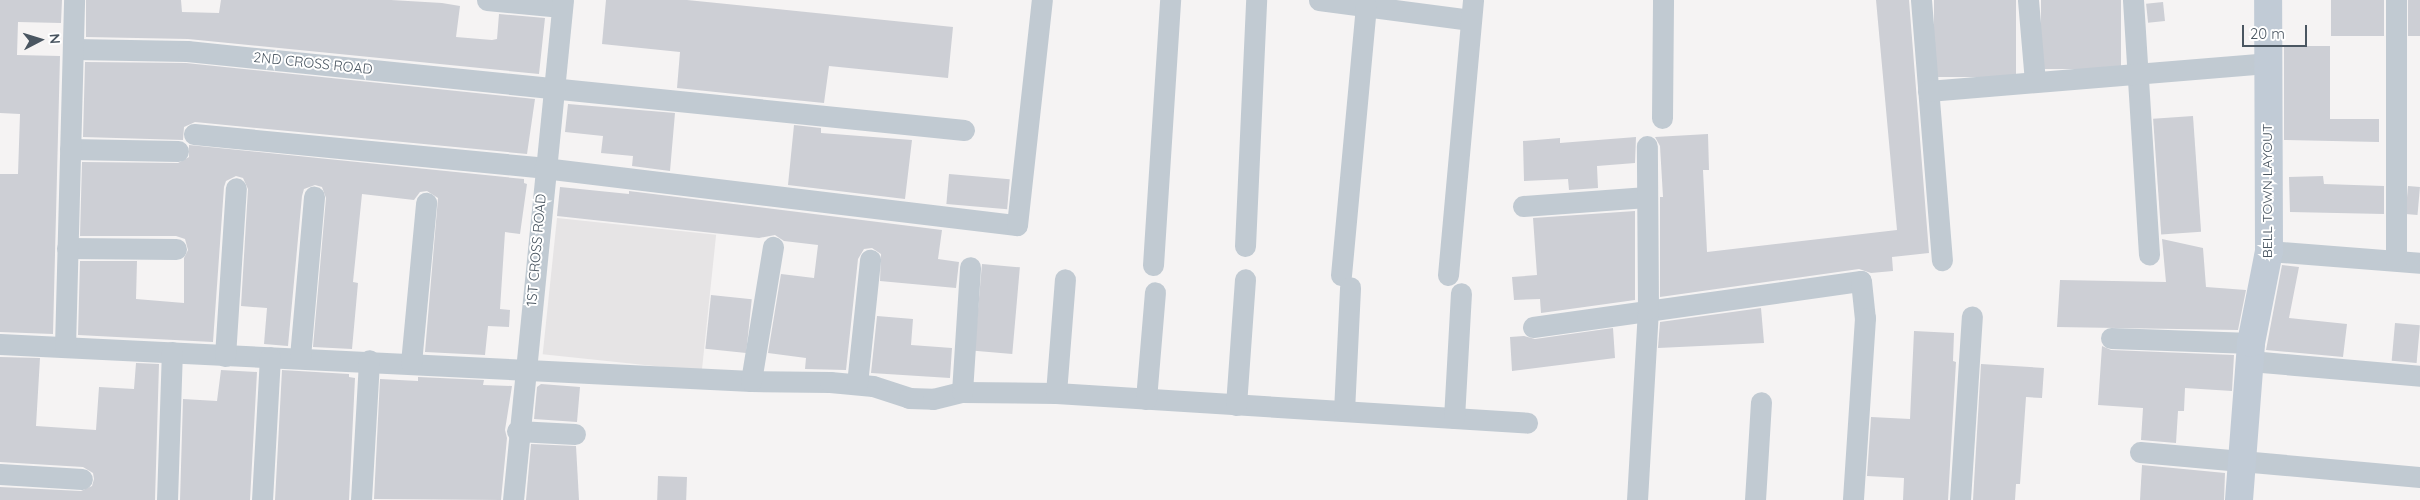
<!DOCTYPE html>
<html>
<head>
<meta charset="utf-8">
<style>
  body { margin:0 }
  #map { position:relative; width:2420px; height:500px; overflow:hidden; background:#f5f3f3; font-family:Quicksand,sans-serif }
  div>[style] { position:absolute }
  .education>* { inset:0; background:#e6e4e5; transform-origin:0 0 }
  .building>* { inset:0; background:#cdcfd5; transform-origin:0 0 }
  .street>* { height:21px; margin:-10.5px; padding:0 10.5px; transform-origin:10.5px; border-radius:10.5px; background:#c1cad2 }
  .secondary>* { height:28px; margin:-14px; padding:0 14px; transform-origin:14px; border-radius:14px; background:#c1cbd6 }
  span { translate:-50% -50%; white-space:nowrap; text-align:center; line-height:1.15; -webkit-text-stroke:4px #fff; paint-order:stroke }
  .street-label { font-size:14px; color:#4a5661 }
  .north { position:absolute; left:15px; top:15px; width:50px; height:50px; -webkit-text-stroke:4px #fff; paint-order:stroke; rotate:85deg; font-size:14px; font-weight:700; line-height:20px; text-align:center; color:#4a5661 }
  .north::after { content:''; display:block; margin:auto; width:18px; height:22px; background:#4a5661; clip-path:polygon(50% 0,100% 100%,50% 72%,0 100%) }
  .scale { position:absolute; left:2242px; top:25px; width:65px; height:22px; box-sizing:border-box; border:2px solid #4a5661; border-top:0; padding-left:6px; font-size:15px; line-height:18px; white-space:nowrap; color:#4a5661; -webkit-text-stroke:4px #fff; paint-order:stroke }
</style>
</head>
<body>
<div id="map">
  <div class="education">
    <i style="left:557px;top:218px;width:160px;height:137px;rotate:6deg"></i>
  </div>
  <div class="building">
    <i style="clip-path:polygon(0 0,62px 0,61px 23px,18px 22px,17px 55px,60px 56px,53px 334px,0 332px,0 174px,18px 174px,20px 114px,0 113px)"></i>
    <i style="clip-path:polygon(86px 0,181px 0,182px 12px,219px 13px,221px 0,391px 0,442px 3px,460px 6px,456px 37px,492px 40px,497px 39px,499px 14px,545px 18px,539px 74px,188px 39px,86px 37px)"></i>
    <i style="clip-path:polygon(606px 0,687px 0,953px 27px,948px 78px,829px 66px,824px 103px,677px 88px,680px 52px,602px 44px)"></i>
    <i style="clip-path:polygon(1876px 0,1909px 0,1929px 253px,1892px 257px,1893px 271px,1871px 273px,1859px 269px,1660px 297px,1660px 197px,1663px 197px,1660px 146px,1655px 137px,1708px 134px,1709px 170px,1703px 170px,1707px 252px,1897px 230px)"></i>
    <i style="left:1934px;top:0;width:82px;height:77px"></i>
    <i style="left:2041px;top:0;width:80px;height:69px"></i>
    <i style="left:2331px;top:0;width:53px;height:36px"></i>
    <i style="left:2408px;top:0;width:12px;height:36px"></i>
    <i style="left:2163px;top:2px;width:19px;height:17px;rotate:84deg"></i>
    <i style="clip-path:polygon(2284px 46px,2330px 46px,2330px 119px,2379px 119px,2379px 142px,2284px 140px)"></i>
    <i style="clip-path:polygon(85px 62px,186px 63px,535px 99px,527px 154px,195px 122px,184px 127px,183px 140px,83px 137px)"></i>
    <i style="clip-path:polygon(568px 104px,675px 113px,670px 171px,632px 166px,633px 156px,601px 153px,603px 136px,565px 132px)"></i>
    <i style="left:2193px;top:116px;width:116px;height:40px;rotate:86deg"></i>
    <i style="clip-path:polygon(794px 125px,821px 128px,821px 133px,912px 140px,905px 199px,788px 185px)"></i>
    <i style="clip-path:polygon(1560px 138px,1560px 143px,1636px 137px,1635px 163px,1597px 166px,1598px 188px,1569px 190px,1568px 179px,1524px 181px,1523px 141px)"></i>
    <i style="clip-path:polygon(189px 145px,524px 179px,524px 183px,527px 184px,520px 234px,505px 232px,500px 309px,510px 310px,509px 327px,488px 326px,485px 355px,425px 352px,438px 198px,427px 191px,420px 192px,414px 200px,362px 194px,353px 282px,358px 283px,352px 349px,313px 347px,326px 198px,322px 187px,315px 185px,304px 189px,302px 196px,288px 346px,264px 344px,267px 308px,241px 306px,248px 189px,243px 178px,236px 176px,226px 181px,224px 187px,213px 342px,78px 335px,80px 261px,137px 261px,136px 299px,184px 303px,184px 258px,188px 250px,185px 239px,176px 236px,80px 236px,82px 162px,178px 163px,189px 157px)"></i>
    <i style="left:949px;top:174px;width:61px;height:30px;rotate:5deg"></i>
    <i style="clip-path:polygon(2323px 176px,2324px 184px,2384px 186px,2384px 214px,2290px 212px,2289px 177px)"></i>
    <i style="left:2408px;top:186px;width:12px;height:28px;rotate:5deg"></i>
    <i style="clip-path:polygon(560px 187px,629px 194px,629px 191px,942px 230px,938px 259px,959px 262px,956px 288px,880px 281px,881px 254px,872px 248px,864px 249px,858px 259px,846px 370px,805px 369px,806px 358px,768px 353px,781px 274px,814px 278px,818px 245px,784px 241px,775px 235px,759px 238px,557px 216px)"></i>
    <i style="clip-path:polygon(1635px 211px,1635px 300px,1541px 313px,1540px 299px,1514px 300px,1512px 277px,1537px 275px,1533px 218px)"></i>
    <i style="clip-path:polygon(2162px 239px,2203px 248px,2206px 287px,2246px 290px,2238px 330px,2057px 327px,2060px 280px,2166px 282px)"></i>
    <i style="left:982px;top:264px;width:38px;height:87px;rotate:5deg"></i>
    <i style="clip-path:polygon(2282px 265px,2299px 267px,2289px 318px,2347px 324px,2343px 357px,2266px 350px)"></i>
    <i style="left:711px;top:295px;width:41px;height:54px;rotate:6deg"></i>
    <i style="clip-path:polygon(1761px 308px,1764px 343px,1658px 348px,1660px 322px)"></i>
    <i style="clip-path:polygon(877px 316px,913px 319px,911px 345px,952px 348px,950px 378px,871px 373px)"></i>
    <i style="left:2395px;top:323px;width:25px;height:38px;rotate:5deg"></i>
    <i style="clip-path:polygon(1613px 328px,1615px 358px,1512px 371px,1510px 337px,1524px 336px,1535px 339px)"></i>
    <i style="clip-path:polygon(1914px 331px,1954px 333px,1953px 361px,1956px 362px,1948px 500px,1903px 500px,1904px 478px,1867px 476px,1871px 417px,1910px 419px)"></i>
    <i style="clip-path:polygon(2102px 346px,2111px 350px,2234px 355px,2232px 391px,2185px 388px,2184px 411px,2178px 411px,2176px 443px,2141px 440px,2143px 408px,2098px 405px)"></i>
    <i style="clip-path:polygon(0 357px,40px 358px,36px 426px,96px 430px,99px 387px,134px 389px,136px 363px,159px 364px,155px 500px,0 500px,0 487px,81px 491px,92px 486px,94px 479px,93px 473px,83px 467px,0 462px)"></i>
    <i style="clip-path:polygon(1981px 364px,2044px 368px,2042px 398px,2026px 397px,2020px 484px,2016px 484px,2015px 500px,1973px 500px)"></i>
    <i style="clip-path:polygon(221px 370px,257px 372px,250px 500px,180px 500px,183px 399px,217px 401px)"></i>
    <i style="clip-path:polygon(282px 370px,349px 374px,349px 377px,355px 378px,349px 500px,275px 500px)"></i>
    <i style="clip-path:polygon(418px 377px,484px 380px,483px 385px,512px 386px,505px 430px,507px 438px,501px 500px,374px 499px,380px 379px,418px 381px)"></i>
    <i style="clip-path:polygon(541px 384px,580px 387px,577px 422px,534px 419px,537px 387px)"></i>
    <i style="clip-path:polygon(531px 444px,576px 446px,579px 500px,526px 500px)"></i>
    <i style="clip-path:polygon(2142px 465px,2225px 473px,2224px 500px,2140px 500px)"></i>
    <i style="left:658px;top:476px;width:29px;height:24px;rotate:2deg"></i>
  </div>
  <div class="street">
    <i style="left:487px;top:0;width:75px;rotate:5.3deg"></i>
    <i style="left:1319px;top:0;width:153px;rotate:7.5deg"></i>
    <i style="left:1921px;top:0;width:261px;rotate:85.4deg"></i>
    <i style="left:2028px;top:0;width:82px;rotate:85.1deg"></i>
    <i style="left:2133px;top:0;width:255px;rotate:86.4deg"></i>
    <i style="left:73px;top:49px;width:114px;rotate:1deg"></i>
    <i style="left:187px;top:51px;width:781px;rotate:5.81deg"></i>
    <i style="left:1928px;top:91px;width:340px;rotate:-4.7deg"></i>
    <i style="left:1662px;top:118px;width:118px;rotate:-89.5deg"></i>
    <i style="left:194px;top:134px;width:352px;rotate:5.5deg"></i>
    <i style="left:544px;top:168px;width:476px;rotate:6.9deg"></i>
    <i style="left:1017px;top:225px;width:226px;rotate:-83.7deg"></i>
    <i style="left:70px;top:149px;width:108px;rotate:1.1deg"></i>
    <i style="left:1523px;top:206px;width:124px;rotate:-4.2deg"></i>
    <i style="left:1245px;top:246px;width:246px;rotate:-87.4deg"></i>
    <i style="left:67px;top:248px;width:109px;rotate:0.5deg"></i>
    <i style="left:2269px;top:251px;width:151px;rotate:4.5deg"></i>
    <i style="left:2396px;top:260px;width:260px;rotate:-90deg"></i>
    <i style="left:1153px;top:265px;width:266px;rotate:-86.3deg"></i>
    <i style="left:1341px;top:275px;width:270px;rotate:-84.7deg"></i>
    <i style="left:1448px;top:275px;width:276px;rotate:-84.8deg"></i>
    <i style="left:1533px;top:327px;width:331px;rotate:-8deg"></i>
    <i style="left:1861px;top:281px;width:37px;rotate:84deg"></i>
    <i style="left:1865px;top:318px;width:182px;rotate:93.8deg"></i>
    <i style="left:2111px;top:338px;width:140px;rotate:2deg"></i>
    <i style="left:0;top:344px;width:752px;rotate:2.82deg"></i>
    <i style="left:751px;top:381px;width:79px;rotate:0.7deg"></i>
    <i style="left:830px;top:382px;width:43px;rotate:5.3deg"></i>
    <i style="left:873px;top:386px;width:38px;rotate:18deg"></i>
    <i style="left:909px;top:398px;width:24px;rotate:2deg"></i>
    <i style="left:933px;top:399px;width:30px;rotate:-14deg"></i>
    <i style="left:962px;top:392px;width:94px;rotate:0.6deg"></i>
    <i style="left:1056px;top:393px;width:472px;rotate:3.6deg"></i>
    <i style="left:65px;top:347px;width:347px;rotate:-88.5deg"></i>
    <i style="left:225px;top:356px;width:168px;rotate:-86.3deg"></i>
    <i style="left:300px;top:357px;width:161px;rotate:-85deg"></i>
    <i style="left:2250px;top:361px;width:171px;rotate:5deg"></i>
    <i style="left:411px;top:363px;width:161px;rotate:-84.6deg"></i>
    <i style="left:751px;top:381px;width:136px;rotate:-80.7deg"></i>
    <i style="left:857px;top:384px;width:125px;rotate:-84deg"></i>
    <i style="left:962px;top:392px;width:125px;rotate:-86.3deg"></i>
    <i style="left:1056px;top:393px;width:114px;rotate:-85.5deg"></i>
    <i style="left:1146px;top:399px;width:107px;rotate:-85.2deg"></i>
    <i style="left:1236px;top:405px;width:126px;rotate:-85.9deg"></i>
    <i style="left:1344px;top:411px;width:124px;rotate:-87.2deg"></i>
    <i style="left:1454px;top:418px;width:125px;rotate:-86.8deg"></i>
    <i style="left:517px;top:431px;width:58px;rotate:3deg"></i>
    <i style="left:2140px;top:452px;width:281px;rotate:5.1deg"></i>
    <i style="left:0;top:474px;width:82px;rotate:3.5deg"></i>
    <i style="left:167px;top:500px;width:148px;rotate:-88.1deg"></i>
    <i style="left:262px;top:500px;width:143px;rotate:-86.8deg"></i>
    <i style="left:361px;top:500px;width:140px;rotate:-86.7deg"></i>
    <i style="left:513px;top:500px;width:502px;rotate:-84.29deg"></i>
    <i style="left:1637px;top:500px;width:191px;rotate:-86.7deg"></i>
    <i style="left:1648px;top:309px;width:163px;rotate:-90.4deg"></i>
    <i style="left:1755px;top:500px;width:98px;rotate:-86.5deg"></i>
    <i style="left:1960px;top:500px;width:184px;rotate:-86.3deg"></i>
  </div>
  <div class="secondary">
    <i style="left:2239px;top:500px;width:157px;rotate:-85.6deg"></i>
    <i style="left:2251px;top:343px;width:94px;rotate:-78.9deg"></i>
    <i style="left:2269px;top:251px;width:251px;rotate:-90.2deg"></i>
  </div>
  <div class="street-label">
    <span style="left:313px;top:63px;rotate:6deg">2ND CROSS ROAD</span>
    <span style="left:2267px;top:191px;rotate:-90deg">BELL TOWN LAYOUT</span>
    <span style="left:536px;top:250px;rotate:-85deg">1ST CROSS ROAD</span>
  </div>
  <div class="north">N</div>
  <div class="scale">20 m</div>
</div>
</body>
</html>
